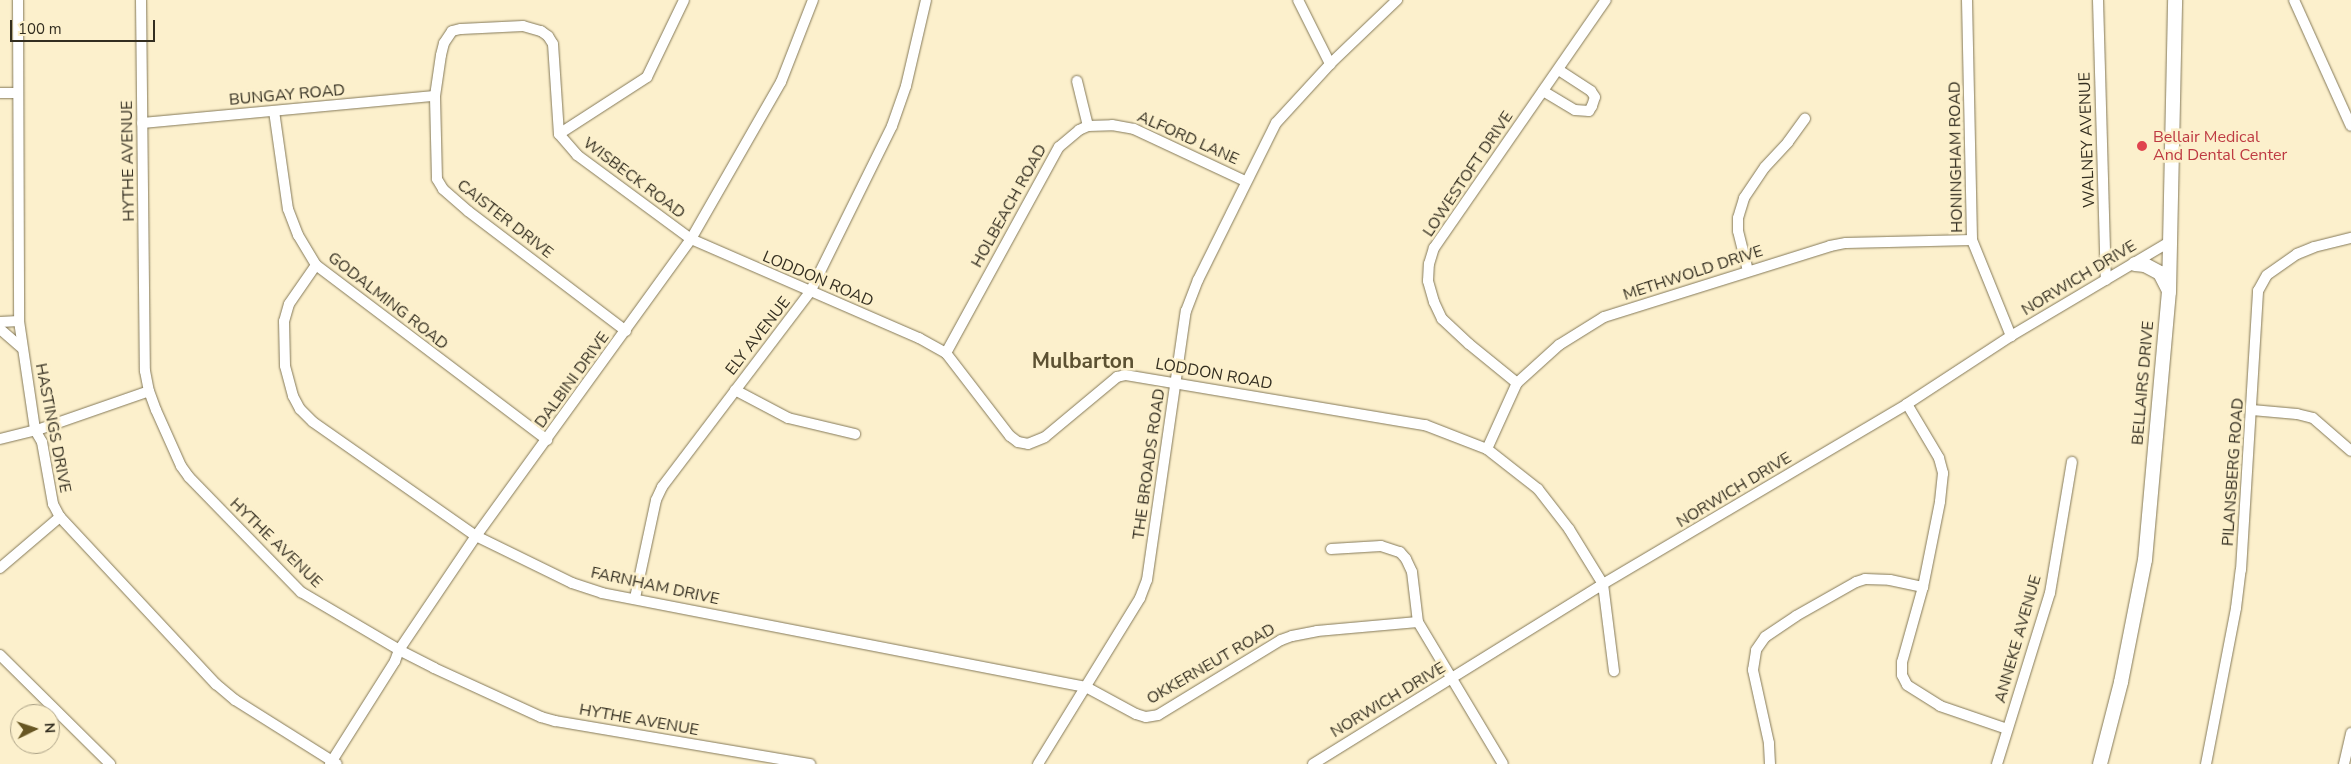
<!DOCTYPE html>
<html>
<head>
<meta charset="utf-8">
<style>
  body { margin:0 }
  #map { position:relative; width:2351px; height:764px; overflow:hidden; background:#fcf0cc; font-family:"Nunito Sans",sans-serif }
  div>[style] { position:absolute }
  .roads { filter:drop-shadow(0 0 1px #847959) drop-shadow(0 0 1px #847959) }
  .street>* { height:10px; margin:-5px; padding:0 5px; transform-origin:5px; border-radius:5px; background:#fff }
  .secondary>* { height:14px; margin:-7px; padding:0 7px; transform-origin:7px; border-radius:7px; background:#fff }
  .dots>* { width:14px; height:14px; translate:-50% -50%; box-sizing:border-box; border:2px solid #fcf0cc; border-radius:50% }
  span { translate:-50% -50%; white-space:nowrap; text-align:center; line-height:1.15; -webkit-text-stroke:5px #fcf0cc; paint-order:stroke }
  .street-label { font-size:16px; color:#332e20 }
  .health-label { font-size:16px; color:#be3a42 }
  .left { translate:0 -50%; text-align:left }
  .district-label { font-size:21px; color:#5c5132; font-weight:700 }
  .north { position:absolute; left:10px; top:704px; width:50px; height:50px; box-sizing:border-box; background:#fcf0cc; border:1px solid #aca287; border-radius:50%; rotate:86deg; font-size:14px; font-weight:700; line-height:20px; text-align:center; color:#332e20 }
  .north::after { content:''; display:block; margin:auto; width:18px; height:22px; background:#675623; clip-path:polygon(50% 0,100% 100%,50% 72%,0 100%) }
  .scale { position:absolute; left:10px; top:20px; width:145px; height:22px; box-sizing:border-box; border:2px solid #332e20; border-top:0; padding-left:6px; font-size:15px; line-height:18px; white-space:nowrap; color:#332e20; -webkit-text-stroke:4px #fcf0cc; paint-order:stroke }
</style>
</head>
<body>
<div id="map">
  <div class="roads">
    <div class="street">
      <i style="left:18px;top:0;width:321px;rotate:89.8deg"></i>
      <i style="left:19px;top:321px;width:110px;rotate:81.6deg"></i>
      <i style="left:35px;top:430px;width:14px;rotate:60deg"></i>
      <i style="left:42px;top:442px;width:63px;rotate:79.9deg"></i>
      <i style="left:53px;top:504px;width:15px;rotate:62deg"></i>
      <i style="left:60px;top:517px;width:229px;rotate:47deg"></i>
      <i style="left:216px;top:684px;width:25px;rotate:40deg"></i>
      <i style="left:235px;top:700px;width:120px;rotate:32.1deg"></i>
      <i style="left:141px;top:0;width:371px;rotate:89.4deg"></i>
      <i style="left:145px;top:371px;width:20px;rotate:79deg"></i>
      <i style="left:149px;top:391px;width:20px;rotate:70deg"></i>
      <i style="left:156px;top:410px;width:61px;rotate:65.9deg"></i>
      <i style="left:181px;top:466px;width:14px;rotate:54deg"></i>
      <i style="left:189px;top:477px;width:161px;rotate:45.8deg"></i>
      <i style="left:301px;top:592px;width:116px;rotate:30.5deg"></i>
      <i style="left:401px;top:651px;width:37px;rotate:27deg"></i>
      <i style="left:434px;top:668px;width:118px;rotate:24.6deg"></i>
      <i style="left:541px;top:717px;width:15px;rotate:16deg"></i>
      <i style="left:555px;top:721px;width:259px;rotate:9.6deg"></i>
      <i style="left:1298px;top:0;width:72px;rotate:63.4deg"></i>
      <i style="left:1967px;top:0;width:240px;rotate:88.8deg"></i>
      <i style="left:1972px;top:240px;width:104px;rotate:67.9deg"></i>
      <i style="left:2098px;top:0;width:280px;rotate:88.4deg"></i>
      <i style="left:2294px;top:0;width:138px;rotate:65.7deg"></i>
      <i style="left:1077px;top:81px;width:46px;rotate:76.3deg"></i>
      <i style="left:1543px;top:91px;width:37px;rotate:31deg"></i>
      <i style="left:1575px;top:110px;width:14px;rotate:4deg"></i>
      <i style="left:1589px;top:111px;width:6px;rotate:-59deg"></i>
      <i style="left:1592px;top:106px;width:9px;rotate:-72deg"></i>
      <i style="left:1595px;top:97px;width:7px;rotate:-124deg"></i>
      <i style="left:1591px;top:91px;width:38px;rotate:-147deg"></i>
      <i style="left:0;top:93px;width:18px"></i>
      <i style="left:274px;top:111px;width:99px;rotate:81.9deg"></i>
      <i style="left:288px;top:209px;width:28px;rotate:69deg"></i>
      <i style="left:298px;top:235px;width:35px;rotate:59deg"></i>
      <i style="left:316px;top:265px;width:290px;rotate:37.1deg"></i>
      <i style="left:142px;top:123px;width:294px;rotate:-5.3deg"></i>
      <i style="left:559px;top:134px;width:105px;rotate:-32.9deg"></i>
      <i style="left:647px;top:77px;width:85px;rotate:-64.3deg"></i>
      <i style="left:316px;top:265px;width:47px;rotate:124.7deg"></i>
      <i style="left:289px;top:304px;width:18px;rotate:106deg"></i>
      <i style="left:284px;top:321px;width:45px;rotate:88.7deg"></i>
      <i style="left:285px;top:366px;width:31px;rotate:75deg"></i>
      <i style="left:293px;top:396px;width:15px;rotate:62deg"></i>
      <i style="left:300px;top:409px;width:18px;rotate:45deg"></i>
      <i style="left:313px;top:422px;width:199px;rotate:35deg"></i>
      <i style="left:476px;top:536px;width:107px;rotate:26.1deg"></i>
      <i style="left:572px;top:583px;width:32px;rotate:18deg"></i>
      <i style="left:602px;top:593px;width:493px;rotate:11deg"></i>
      <i style="left:1086px;top:687px;width:57px;rotate:28.4deg"></i>
      <i style="left:1136px;top:714px;width:10px;rotate:17deg"></i>
      <i style="left:1146px;top:717px;width:12px;rotate:-9deg"></i>
      <i style="left:1158px;top:715px;width:144px;rotate:-31.4deg"></i>
      <i style="left:1281px;top:640px;width:12px;rotate:-20deg"></i>
      <i style="left:1292px;top:636px;width:25px;rotate:-11deg"></i>
      <i style="left:1317px;top:631px;width:101px;rotate:-5.1deg"></i>
      <i style="left:1748px;top:271px;width:41px;rotate:-104deg"></i>
      <i style="left:1738px;top:231px;width:13px;rotate:-90deg"></i>
      <i style="left:1738px;top:218px;width:21px;rotate:-73deg"></i>
      <i style="left:1744px;top:198px;width:37px;rotate:-56deg"></i>
      <i style="left:1765px;top:167px;width:34px;rotate:-47deg"></i>
      <i style="left:1788px;top:142px;width:29px;rotate:-54deg"></i>
      <i style="left:0;top:322px;width:19px;rotate:-3deg"></i>
      <i style="left:0;top:329px;width:29px;rotate:41deg"></i>
      <i style="left:626px;top:331px;width:198px;rotate:-142.8deg"></i>
      <i style="left:468px;top:211px;width:33px;rotate:-139deg"></i>
      <i style="left:443px;top:189px;width:12px;rotate:-121deg"></i>
      <i style="left:437px;top:179px;width:83px;rotate:-91.4deg"></i>
      <i style="left:435px;top:96px;width:41px;rotate:-81.7deg"></i>
      <i style="left:441px;top:55px;width:12px;rotate:-76deg"></i>
      <i style="left:444px;top:43px;width:14px;rotate:-56deg"></i>
      <i style="left:452px;top:31px;width:9px;rotate:-13deg"></i>
      <i style="left:461px;top:29px;width:62px;rotate:-2.8deg"></i>
      <i style="left:523px;top:26px;width:19px;rotate:16deg"></i>
      <i style="left:541px;top:31px;width:9px;rotate:36deg"></i>
      <i style="left:548px;top:36px;width:9px;rotate:58deg"></i>
      <i style="left:553px;top:44px;width:90px;rotate:86.2deg"></i>
      <i style="left:559px;top:134px;width:28px;rotate:49deg"></i>
      <i style="left:577px;top:155px;width:142px;rotate:36.4deg"></i>
      <i style="left:691px;top:239px;width:249px;rotate:23.5deg"></i>
      <i style="left:919px;top:338px;width:31px;rotate:29deg"></i>
      <i style="left:946px;top:353px;width:105px;rotate:52.4deg"></i>
      <i style="left:1010px;top:436px;width:10px;rotate:37deg"></i>
      <i style="left:1018px;top:442px;width:10px;rotate:11deg"></i>
      <i style="left:1028px;top:444px;width:18px;rotate:-22deg"></i>
      <i style="left:1045px;top:437px;width:94px;rotate:-39.8deg"></i>
      <i style="left:1117px;top:377px;width:8px;rotate:-14deg"></i>
      <i style="left:1125px;top:375px;width:304px;rotate:9.5deg"></i>
      <i style="left:1425px;top:425px;width:66px;rotate:21.2deg"></i>
      <i style="left:1487px;top:449px;width:65px;rotate:38.1deg"></i>
      <i style="left:1538px;top:489px;width:51px;rotate:52.2deg"></i>
      <i style="left:1569px;top:529px;width:65px;rotate:58.3deg"></i>
      <i style="left:1603px;top:584px;width:88px;rotate:82.8deg"></i>
      <i style="left:946px;top:353px;width:235px;rotate:-61.3deg"></i>
      <i style="left:1059px;top:147px;width:26px;rotate:-40deg"></i>
      <i style="left:1079px;top:130px;width:10px;rotate:-24deg"></i>
      <i style="left:1088px;top:126px;width:24px;rotate:-2deg"></i>
      <i style="left:1112px;top:125px;width:22px;rotate:10deg"></i>
      <i style="left:1134px;top:129px;width:123px;rotate:25.1deg"></i>
      <i style="left:1517px;top:383px;width:62px;rotate:-140.9deg"></i>
      <i style="left:1469px;top:344px;width:37px;rotate:-137deg"></i>
      <i style="left:1442px;top:319px;width:19px;rotate:-115deg"></i>
      <i style="left:1434px;top:302px;width:22px;rotate:-106deg"></i>
      <i style="left:1428px;top:281px;width:17px;rotate:-87deg"></i>
      <i style="left:1429px;top:264px;width:17px;rotate:-73deg"></i>
      <i style="left:1434px;top:248px;width:302px;rotate:-55.3deg"></i>
      <i style="left:735px;top:390px;width:60px;rotate:27.8deg"></i>
      <i style="left:788px;top:418px;width:69px;rotate:13.4deg"></i>
      <i style="left:1907px;top:404px;width:63px;rotate:59.3deg"></i>
      <i style="left:1939px;top:458px;width:16px;rotate:75deg"></i>
      <i style="left:1943px;top:473px;width:29px;rotate:96deg"></i>
      <i style="left:1940px;top:502px;width:87px;rotate:101.3deg"></i>
      <i style="left:1923px;top:587px;width:78px;rotate:105.6deg"></i>
      <i style="left:1902px;top:662px;width:13px;rotate:90deg"></i>
      <i style="left:1902px;top:675px;width:11px;rotate:63deg"></i>
      <i style="left:1907px;top:685px;width:39px;rotate:32deg"></i>
      <i style="left:1940px;top:706px;width:71px;rotate:18.9deg"></i>
      <i style="left:2252px;top:410px;width:45px;rotate:5.1deg"></i>
      <i style="left:2297px;top:414px;width:16px;rotate:14deg"></i>
      <i style="left:2313px;top:418px;width:50px;rotate:41deg"></i>
      <i style="left:0;top:439px;width:41px;rotate:-14deg"></i>
      <i style="left:40px;top:429px;width:115px;rotate:-19.2deg"></i>
      <i style="left:1487px;top:449px;width:72px;rotate:-65.6deg"></i>
      <i style="left:1517px;top:383px;width:57px;rotate:-42.1deg"></i>
      <i style="left:1559px;top:345px;width:53px;rotate:-31.9deg"></i>
      <i style="left:1604px;top:317px;width:237px;rotate:-17.4deg"></i>
      <i style="left:1830px;top:246px;width:16px;rotate:-11deg"></i>
      <i style="left:1846px;top:243px;width:126px;rotate:-1.4deg"></i>
      <i style="left:1331px;top:549px;width:50px;rotate:-3.4deg"></i>
      <i style="left:1381px;top:546px;width:20px;rotate:18deg"></i>
      <i style="left:1400px;top:552px;width:9px;rotate:49deg"></i>
      <i style="left:1406px;top:559px;width:14px;rotate:65deg"></i>
      <i style="left:1412px;top:572px;width:50px;rotate:83.2deg"></i>
      <i style="left:1418px;top:622px;width:165px;rotate:59.1deg"></i>
      <i style="left:0;top:568px;width:79px;rotate:-40.4deg"></i>
      <i style="left:635px;top:598px;width:100px;rotate:-77.9deg"></i>
      <i style="left:656px;top:500px;width:14px;rotate:-65deg"></i>
      <i style="left:662px;top:487px;width:245px;rotate:-52.8deg"></i>
      <i style="left:810px;top:292px;width:185px;rotate:-63.7deg"></i>
      <i style="left:892px;top:126px;width:42px;rotate:-70.7deg"></i>
      <i style="left:906px;top:86px;width:88px;rotate:-76.9deg"></i>
      <i style="left:0;top:655px;width:155px;rotate:44.7deg"></i>
      <i style="left:330px;top:764px;width:122px;rotate:-57.7deg"></i>
      <i style="left:395px;top:661px;width:12px;rotate:-70deg"></i>
      <i style="left:399px;top:650px;width:138px;rotate:-56deg"></i>
      <i style="left:476px;top:536px;width:367px;rotate:-54.1deg"></i>
      <i style="left:691px;top:239px;width:181px;rotate:-60.2deg"></i>
      <i style="left:781px;top:82px;width:88px;rotate:-68.7deg"></i>
      <i style="left:1038px;top:764px;width:195px;rotate:-58.4deg"></i>
      <i style="left:1140px;top:598px;width:19px;rotate:-69deg"></i>
      <i style="left:1147px;top:580px;width:272px;rotate:-81.8deg"></i>
      <i style="left:1186px;top:311px;width:33px;rotate:-69deg"></i>
      <i style="left:1198px;top:280px;width:175px;rotate:-63.6deg"></i>
      <i style="left:1276px;top:123px;width:80px;rotate:-47.5deg"></i>
      <i style="left:1330px;top:64px;width:93px;rotate:-43.7deg"></i>
      <i style="left:1313px;top:764px;width:341px;rotate:-31.8deg"></i>
      <i style="left:1603px;top:584px;width:353px;rotate:-30.6deg"></i>
      <i style="left:1907px;top:404px;width:124px;rotate:-33.2deg"></i>
      <i style="left:2011px;top:336px;width:186px;rotate:-30.7deg"></i>
      <i style="left:1770px;top:764px;width:21px;rotate:-93deg"></i>
      <i style="left:1769px;top:743px;width:75px;rotate:-102.4deg"></i>
      <i style="left:1753px;top:670px;width:20px;rotate:-81deg"></i>
      <i style="left:1756px;top:650px;width:16px;rotate:-55deg"></i>
      <i style="left:1765px;top:637px;width:37px;rotate:-34deg"></i>
      <i style="left:1796px;top:616px;width:69px;rotate:-29.5deg"></i>
      <i style="left:1856px;top:582px;width:9px;rotate:-18deg"></i>
      <i style="left:1865px;top:579px;width:25px;rotate:2deg"></i>
      <i style="left:1890px;top:580px;width:34px;rotate:12deg"></i>
      <i style="left:1997px;top:764px;width:179px;rotate:-72.8deg"></i>
      <i style="left:2050px;top:593px;width:133px;rotate:-80.5deg"></i>
      <i style="left:2206px;top:764px;width:159px;rotate:-79.1deg"></i>
      <i style="left:2236px;top:608px;width:38px;rotate:-83deg"></i>
      <i style="left:2241px;top:570px;width:280px;rotate:-86.5deg"></i>
      <i style="left:2258px;top:291px;width:18px;rotate:-61deg"></i>
      <i style="left:2267px;top:275px;width:37px;rotate:-35deg"></i>
      <i style="left:2297px;top:254px;width:18px;rotate:-22deg"></i>
      <i style="left:2314px;top:247px;width:38px;rotate:-14deg"></i>
      <i style="left:2344px;top:764px;width:32px;rotate:-77deg"></i>
    </div>
    <div class="secondary">
      <i style="left:2135px;top:264px;width:10px;rotate:6deg"></i>
      <i style="left:2145px;top:265px;width:17px;rotate:28deg"></i>
      <i style="left:2160px;top:273px;width:18px;rotate:63deg"></i>
      <i style="left:2100px;top:764px;width:85px;rotate:-75.6deg"></i>
      <i style="left:2121px;top:682px;width:124px;rotate:-78.9deg"></i>
      <i style="left:2145px;top:560px;width:269px;rotate:-84.9deg"></i>
      <i style="left:2169px;top:292px;width:292px;rotate:-88.8deg"></i>
    </div>
  </div>
  <div class="dots">
    <i style="left:2142px;top:146px;background:#e0444e"></i>
  </div>
  <div class="street-label">
    <span style="left:287px;top:95px;rotate:-5deg">BUNGAY ROAD</span>
    <span style="left:1188px;top:138px;rotate:24deg">ALFORD LANE</span>
    <span style="left:2087px;top:140px;rotate:-92deg">WALNEY AVENUE</span>
    <span style="left:1956px;top:157px;rotate:-91deg">HONINGHAM ROAD</span>
    <span style="left:128px;top:161px;rotate:-91deg">HYTHE AVENUE</span>
    <span style="left:1468px;top:174px;rotate:-56deg">LOWESTOFT DRIVE</span>
    <span style="left:634px;top:178px;rotate:37deg">WISBECK ROAD</span>
    <span style="left:1009px;top:206px;rotate:-61deg">HOLBEACH ROAD</span>
    <span style="left:505px;top:219px;rotate:38deg">CAISTER DRIVE</span>
    <span style="left:1693px;top:273px;rotate:-18deg">METHWOLD DRIVE</span>
    <span style="left:2079px;top:278px;rotate:-31deg">NORWICH DRIVE</span>
    <span style="left:818px;top:279px;rotate:23deg">LODDON ROAD</span>
    <span style="left:388px;top:301px;rotate:38deg">GODALMING ROAD</span>
    <span style="left:758px;top:336px;rotate:-52deg">ELY AVENUE</span>
    <span style="left:1214px;top:374px;rotate:10deg">LODDON ROAD</span>
    <span style="left:572px;top:380px;rotate:-54deg">DALBINI DRIVE</span>
    <span style="left:2143px;top:383px;rotate:-85deg">BELLAIRS DRIVE</span>
    <span style="left:53px;top:428px;rotate:79deg">HASTINGS DRIVE</span>
    <span style="left:1149px;top:464px;rotate:-82deg">THE BROADS ROAD</span>
    <span style="left:2233px;top:472px;rotate:-86deg">PILANSBERG ROAD</span>
    <span style="left:1734px;top:490px;rotate:-31deg">NORWICH DRIVE</span>
    <span style="left:276px;top:543px;rotate:44deg">HYTHE AVENUE</span>
    <span style="left:655px;top:586px;rotate:12deg">FARNHAM DRIVE</span>
    <span style="left:2018px;top:639px;rotate:-74deg">ANNEKE AVENUE</span>
    <span style="left:1211px;top:664px;rotate:-30deg">OKKERNEUT ROAD</span>
    <span style="left:1388px;top:700px;rotate:-31deg">NORWICH DRIVE</span>
    <span style="left:639px;top:720px;rotate:10deg">HYTHE AVENUE</span>
  </div>
  <div class="health-label">
    <span class="left" style="left:2153px;top:146px">Bellair Medical<br>And Dental Center</span>
  </div>
  <div class="district-label">
    <span style="left:1083px;top:361px">Mulbarton</span>
  </div>
  <div class="north">N</div>
  <div class="scale">100 m</div>
</div>
</body>
</html>
